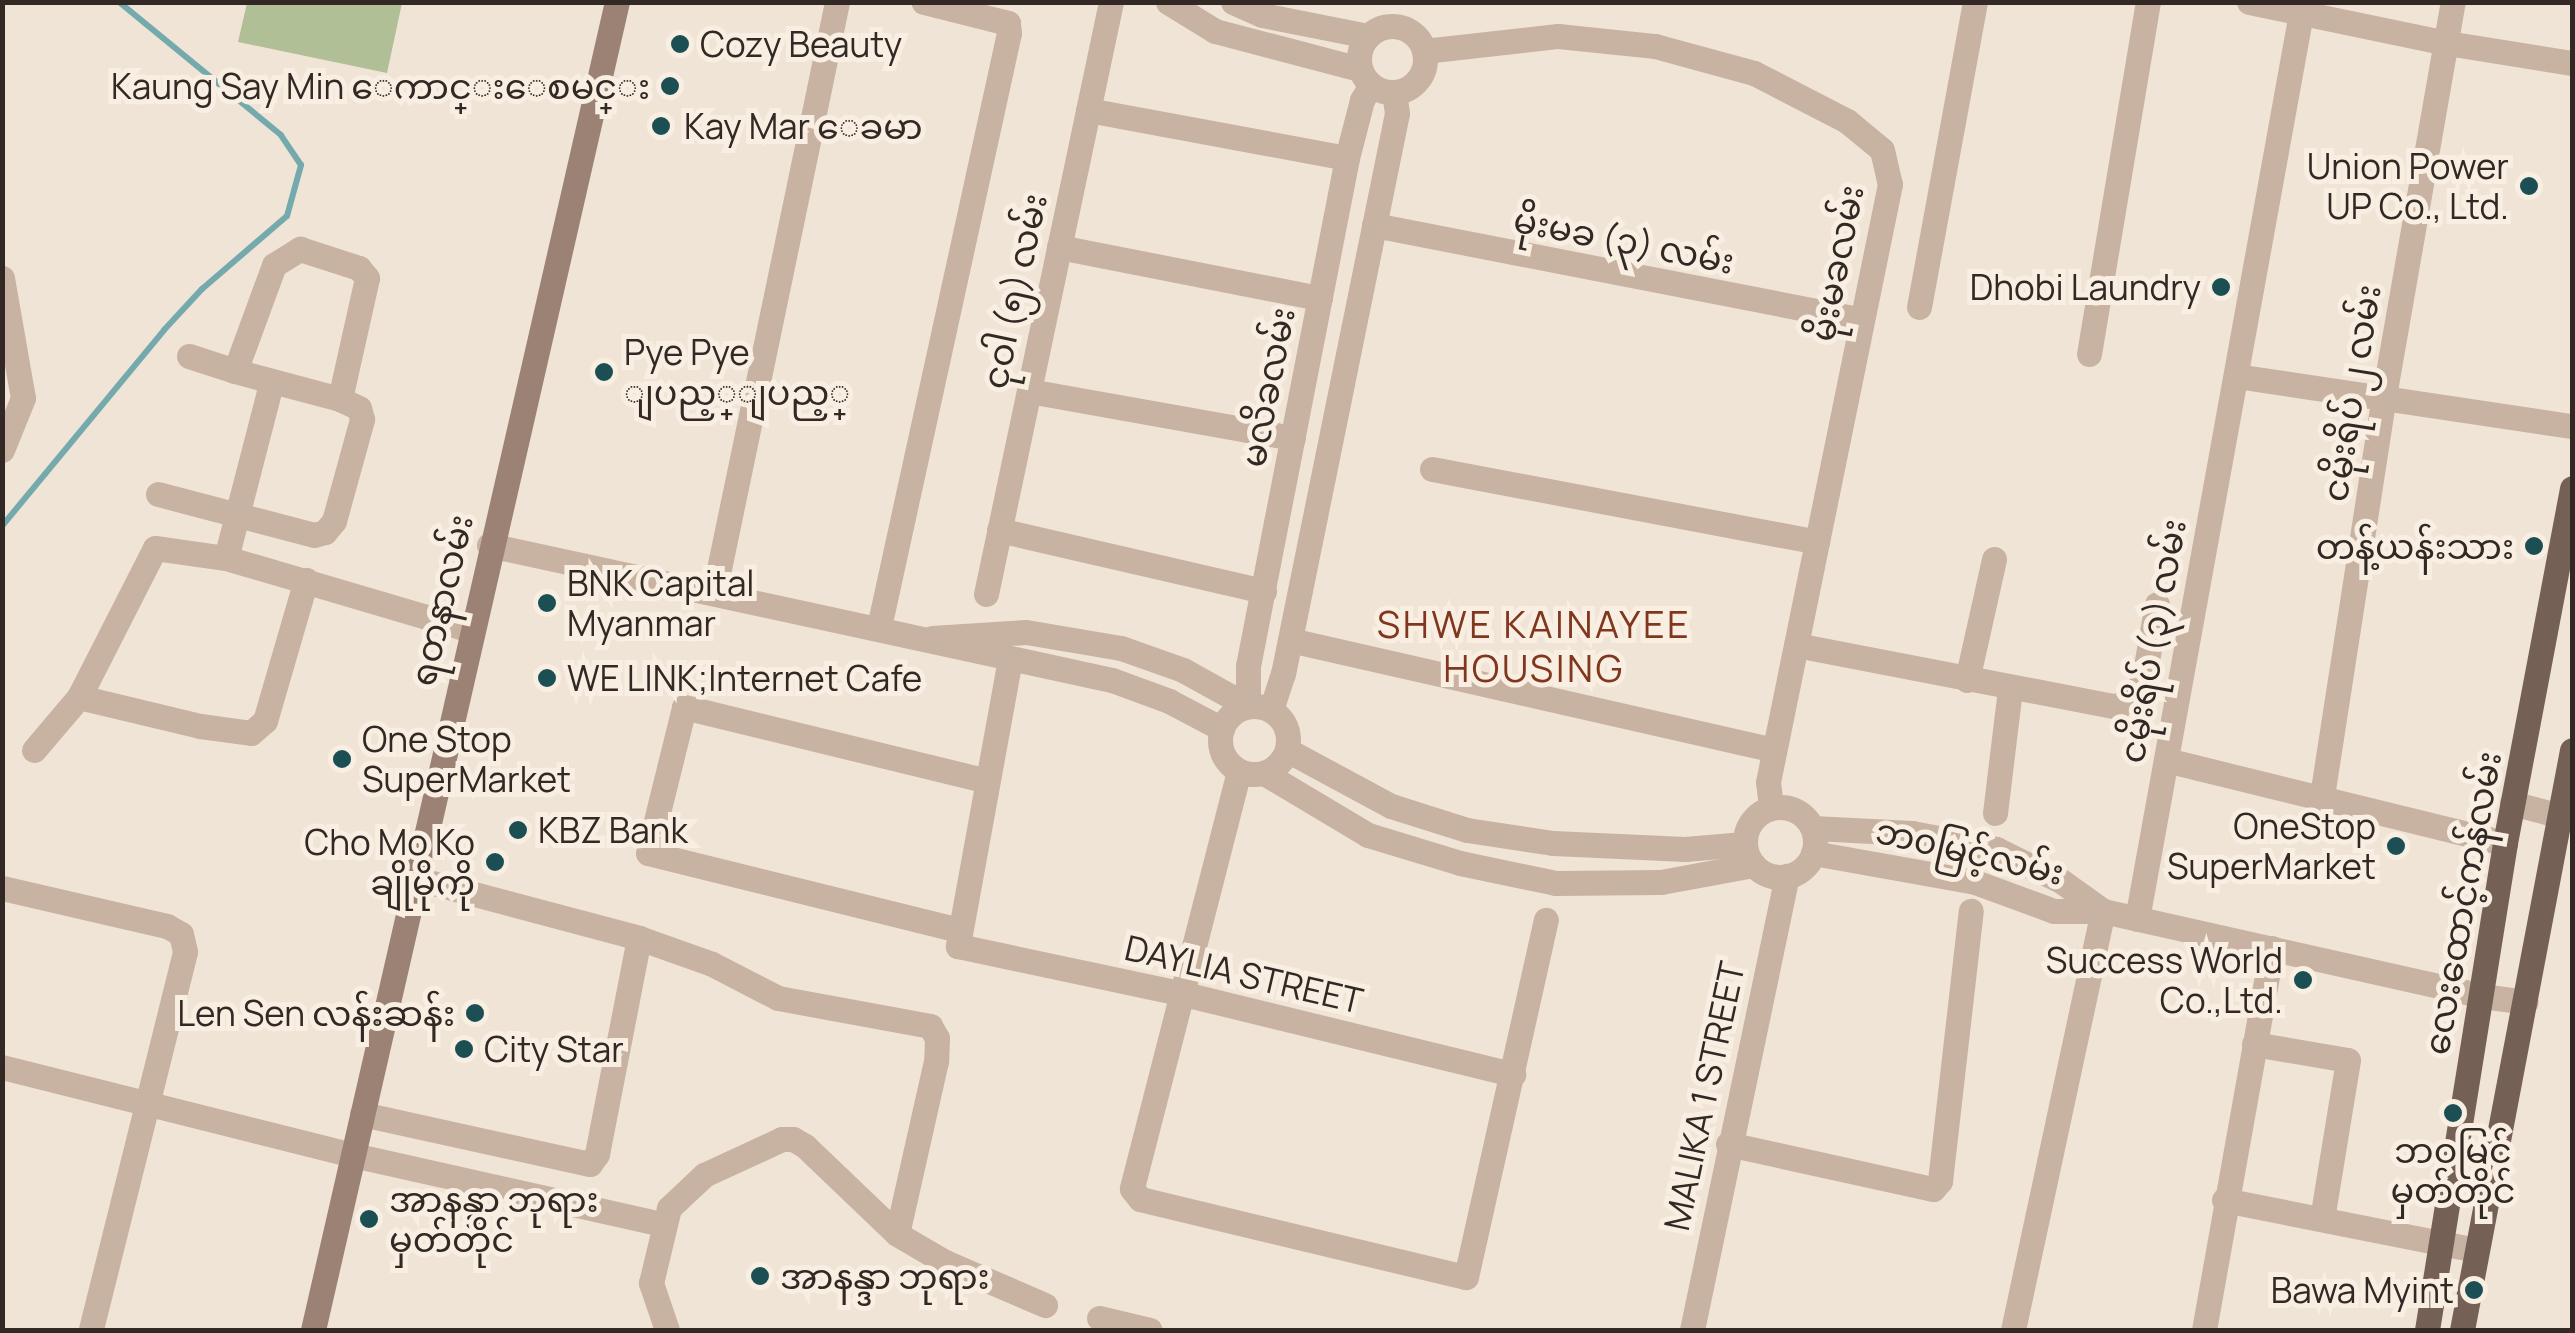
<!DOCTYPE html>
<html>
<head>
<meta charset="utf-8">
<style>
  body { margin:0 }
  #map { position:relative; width:2575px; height:1333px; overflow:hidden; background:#f0e4d6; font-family:Manrope,"Noto Sans Myanmar",sans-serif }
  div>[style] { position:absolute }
  .green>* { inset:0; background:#b1bf96 }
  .stream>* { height:6px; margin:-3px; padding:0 3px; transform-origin:3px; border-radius:3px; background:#75aaad }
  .minor>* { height:25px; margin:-12.5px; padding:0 12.5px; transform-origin:12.5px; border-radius:12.5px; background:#c8b3a2 }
  .minor>.ring { margin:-12.5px; padding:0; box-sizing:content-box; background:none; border:25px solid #c8b3a2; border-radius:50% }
  .secondary>* { height:25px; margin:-12.5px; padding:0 12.5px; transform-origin:12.5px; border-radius:12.5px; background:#9b8274 }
  .primary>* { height:25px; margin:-12.5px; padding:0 12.5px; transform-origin:12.5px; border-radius:12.5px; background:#756055 }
  .dots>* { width:28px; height:28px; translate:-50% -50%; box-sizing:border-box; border:5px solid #f8eee2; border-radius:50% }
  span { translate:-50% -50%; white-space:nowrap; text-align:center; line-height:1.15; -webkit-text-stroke:10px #f8eee2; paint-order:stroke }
  .poi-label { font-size:35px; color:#322924 }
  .left { translate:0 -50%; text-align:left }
  .right { translate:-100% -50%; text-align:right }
  .street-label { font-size:35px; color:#322924 }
  .neighbourhood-label { font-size:38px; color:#81361e; letter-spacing:2.5px }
  .frame { position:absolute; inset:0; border:5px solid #322924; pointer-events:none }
</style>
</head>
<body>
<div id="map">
  <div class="green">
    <i style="clip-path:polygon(247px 3px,402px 3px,387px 73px,238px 42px)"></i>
  </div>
  <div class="stream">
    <i style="left:2px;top:526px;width:254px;rotate:-50.4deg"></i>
    <i style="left:164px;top:330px;width:56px;rotate:-47.2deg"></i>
    <i style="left:202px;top:289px;width:112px;rotate:-40.7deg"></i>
    <i style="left:287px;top:216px;width:53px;rotate:-74.6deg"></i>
    <i style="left:301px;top:165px;width:36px;rotate:-124deg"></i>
    <i style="left:281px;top:135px;width:210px;rotate:-140.6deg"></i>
  </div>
  <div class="minor">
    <i style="left:1168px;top:2px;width:55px;rotate:31.7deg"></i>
    <i style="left:1215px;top:31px;width:150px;rotate:14.7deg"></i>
    <i style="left:1233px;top:2px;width:32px;rotate:24deg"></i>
    <i style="left:1262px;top:15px;width:108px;rotate:11.2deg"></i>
    <i style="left:2249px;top:2px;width:202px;rotate:11.7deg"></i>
    <i style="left:2447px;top:43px;width:127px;rotate:9.1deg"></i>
    <i class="ring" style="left:1359px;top:26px;width:41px;height:41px"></i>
    <i style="left:1424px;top:51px;width:135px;rotate:-6.4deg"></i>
    <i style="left:1558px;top:36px;width:98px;rotate:5.9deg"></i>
    <i style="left:1655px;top:46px;width:103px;rotate:15.3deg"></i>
    <i style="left:1754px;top:73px;width:105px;rotate:27.3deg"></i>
    <i style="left:1847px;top:121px;width:45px;rotate:39.6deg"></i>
    <i style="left:1882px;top:150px;width:35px;rotate:77deg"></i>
    <i style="left:1890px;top:184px;width:610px;rotate:101.53deg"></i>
    <i style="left:1768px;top:782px;width:25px;rotate:83deg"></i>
    <i style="left:1088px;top:110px;width:263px;rotate:10.5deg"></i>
    <i style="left:1374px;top:225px;width:496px;rotate:11deg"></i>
    <i style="left:1059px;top:247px;width:266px;rotate:11.1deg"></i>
    <i style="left:300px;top:249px;width:62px;rotate:17.9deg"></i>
    <i style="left:359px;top:268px;width:13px;rotate:51deg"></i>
    <i style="left:367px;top:278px;width:124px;rotate:102.6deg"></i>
    <i style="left:340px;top:399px;width:109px;rotate:-165.1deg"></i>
    <i style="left:235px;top:371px;width:113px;rotate:-69.8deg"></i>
    <i style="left:274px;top:265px;width:31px;rotate:-32deg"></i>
    <i style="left:2px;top:278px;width:122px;rotate:80.1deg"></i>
    <i style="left:23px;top:398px;width:56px;rotate:112deg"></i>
    <i style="left:1919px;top:307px;width:310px;rotate:-79.6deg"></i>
    <i style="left:2089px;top:354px;width:357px;rotate:-80.5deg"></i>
    <i style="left:189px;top:356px;width:48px;rotate:18.1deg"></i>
    <i style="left:2236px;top:376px;width:340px;rotate:8.5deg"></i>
    <i style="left:1029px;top:391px;width:268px;rotate:10.1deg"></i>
    <i style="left:1432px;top:469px;width:392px;rotate:10.7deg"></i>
    <i style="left:158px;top:494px;width:161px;rotate:14.7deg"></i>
    <i style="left:314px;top:535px;width:11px;rotate:-15deg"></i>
    <i style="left:325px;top:532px;width:14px;rotate:-51deg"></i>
    <i style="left:334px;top:521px;width:106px;rotate:-74.6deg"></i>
    <i style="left:362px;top:419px;width:11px;rotate:-105deg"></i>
    <i style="left:359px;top:408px;width:21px;rotate:-155deg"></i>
    <i style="left:999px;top:530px;width:272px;rotate:13deg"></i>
    <i style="left:489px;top:545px;width:637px;rotate:12.23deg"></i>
    <i style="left:1112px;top:680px;width:61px;rotate:20.2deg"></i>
    <i style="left:1169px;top:701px;width:60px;rotate:27.8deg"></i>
    <i style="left:226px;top:558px;width:180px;rotate:-75.5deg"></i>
    <i style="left:714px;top:593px;width:604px;rotate:-78.24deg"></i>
    <i style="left:986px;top:594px;width:605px;rotate:-78.08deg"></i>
    <i style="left:879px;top:627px;width:608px;rotate:-77.66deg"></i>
    <i style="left:1009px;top:33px;width:10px;rotate:-96deg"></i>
    <i style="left:1008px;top:23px;width:87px;rotate:-166deg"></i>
    <i style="left:932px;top:638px;width:94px;rotate:-3.7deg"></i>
    <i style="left:1026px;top:632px;width:96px;rotate:9.6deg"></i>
    <i style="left:1121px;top:648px;width:66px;rotate:19.5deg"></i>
    <i style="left:1183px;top:670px;width:74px;rotate:29deg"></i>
    <i style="left:1248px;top:706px;width:40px;rotate:-90deg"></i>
    <i style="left:1248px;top:666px;width:518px;rotate:-78.97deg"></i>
    <i style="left:1347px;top:158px;width:60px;rotate:-75.5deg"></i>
    <i style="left:1362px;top:100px;width:17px;rotate:-59deg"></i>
    <i style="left:1290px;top:640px;width:496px;rotate:12.8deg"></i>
    <i style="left:1796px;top:645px;width:328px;rotate:10.9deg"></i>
    <i style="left:2118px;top:707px;width:35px;rotate:-44deg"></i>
    <i style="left:2143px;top:683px;width:80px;rotate:-80deg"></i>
    <i style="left:1010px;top:659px;width:292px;rotate:100.3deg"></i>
    <i style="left:958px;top:946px;width:231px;rotate:12deg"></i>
    <i style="left:1184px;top:994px;width:339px;rotate:13.7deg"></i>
    <i style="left:1967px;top:680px;width:124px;rotate:-77.4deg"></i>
    <i style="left:79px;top:697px;width:124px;rotate:13.5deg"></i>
    <i style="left:200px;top:726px;width:51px;rotate:7.8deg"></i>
    <i style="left:251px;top:733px;width:18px;rotate:-41deg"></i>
    <i style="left:265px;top:721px;width:147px;rotate:-73.8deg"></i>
    <i class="ring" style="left:1220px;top:706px;width:43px;height:43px"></i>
    <i style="left:1271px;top:710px;width:38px;rotate:-72deg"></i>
    <i style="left:1283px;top:674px;width:572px;rotate:-78.51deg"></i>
    <i style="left:1397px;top:113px;width:21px;rotate:-98deg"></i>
    <i style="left:34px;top:750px;width:70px;rotate:-49.7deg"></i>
    <i style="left:79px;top:697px;width:167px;rotate:-63deg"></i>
    <i style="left:155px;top:548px;width:72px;rotate:8deg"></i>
    <i style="left:226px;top:558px;width:254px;rotate:16.4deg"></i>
    <i style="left:1287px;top:750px;width:118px;rotate:28.3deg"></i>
    <i style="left:1391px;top:806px;width:80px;rotate:17.5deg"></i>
    <i style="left:1467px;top:830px;width:87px;rotate:8.6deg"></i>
    <i style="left:1553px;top:843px;width:132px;rotate:2.6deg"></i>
    <i style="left:1685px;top:849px;width:59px;rotate:-4.8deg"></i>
    <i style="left:2166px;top:760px;width:349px;rotate:13.8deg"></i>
    <i style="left:1239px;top:771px;width:431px;rotate:104.4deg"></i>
    <i style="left:1132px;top:1189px;width:13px;rotate:51deg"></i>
    <i style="left:1140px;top:1199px;width:335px;rotate:13.5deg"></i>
    <i style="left:1466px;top:1277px;width:366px;rotate:-77.4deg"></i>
    <i style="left:1264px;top:773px;width:121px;rotate:30.8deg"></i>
    <i style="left:1368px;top:835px;width:96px;rotate:16.9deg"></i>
    <i style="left:1460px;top:863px;width:98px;rotate:11.8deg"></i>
    <i style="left:1556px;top:883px;width:105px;rotate:-0.5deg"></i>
    <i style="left:1661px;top:882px;width:94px;rotate:-10.5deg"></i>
    <i style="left:2322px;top:796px;width:405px;rotate:-81.2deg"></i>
    <i style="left:2384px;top:396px;width:400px;rotate:-80.1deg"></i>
    <i style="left:2512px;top:803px;width:62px;rotate:14.9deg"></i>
    <i class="ring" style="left:1745px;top:807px;width:45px;height:45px"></i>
    <i style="left:1995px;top:813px;width:125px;rotate:-83.1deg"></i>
    <i style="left:1813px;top:828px;width:99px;rotate:2.9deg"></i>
    <i style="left:1912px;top:833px;width:86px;rotate:10.8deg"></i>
    <i style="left:1996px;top:849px;width:72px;rotate:26.2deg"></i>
    <i style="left:2061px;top:881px;width:52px;rotate:35.5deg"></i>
    <i style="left:1813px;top:853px;width:165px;rotate:10.1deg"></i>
    <i style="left:1975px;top:882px;width:84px;rotate:20.2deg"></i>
    <i style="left:2054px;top:911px;width:49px"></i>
    <i style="left:2103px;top:911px;width:388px;rotate:12.6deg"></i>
    <i style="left:2482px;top:996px;width:44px;rotate:7.8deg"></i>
    <i style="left:414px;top:878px;width:233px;rotate:14.9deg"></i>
    <i style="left:639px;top:938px;width:77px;rotate:19.6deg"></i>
    <i style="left:712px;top:964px;width:74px;rotate:27.3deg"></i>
    <i style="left:778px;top:998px;width:155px;rotate:10.4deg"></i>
    <i style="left:930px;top:1026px;width:14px;rotate:60deg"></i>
    <i style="left:937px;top:1038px;width:23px;rotate:92deg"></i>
    <i style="left:936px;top:1061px;width:177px;rotate:102.7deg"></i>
    <i style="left:2px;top:888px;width:169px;rotate:13deg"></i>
    <i style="left:167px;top:926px;width:16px;rotate:30deg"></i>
    <i style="left:181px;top:934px;width:18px;rotate:77deg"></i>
    <i style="left:185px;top:952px;width:390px;rotate:104deg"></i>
    <i style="left:2137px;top:919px;width:932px;rotate:-79.74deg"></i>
    <i style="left:959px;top:930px;width:320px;rotate:-166.1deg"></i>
    <i style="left:648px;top:853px;width:150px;rotate:-76.1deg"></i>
    <i style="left:684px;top:707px;width:312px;rotate:13.7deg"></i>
    <i style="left:2254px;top:1044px;width:95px;rotate:9.7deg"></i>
    <i style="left:2348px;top:1060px;width:160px;rotate:99.3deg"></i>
    <i style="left:2px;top:1067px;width:362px;rotate:14.1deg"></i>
    <i style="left:353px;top:1155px;width:317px;rotate:12.6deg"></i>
    <i style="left:362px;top:1114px;width:233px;rotate:12.4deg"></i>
    <i style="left:590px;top:1164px;width:12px;rotate:-55deg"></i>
    <i style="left:597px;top:1154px;width:220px;rotate:-79deg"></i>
    <i style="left:1728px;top:1144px;width:210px;rotate:12.4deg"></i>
    <i style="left:1933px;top:1189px;width:11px;rotate:-49deg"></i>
    <i style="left:1940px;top:1181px;width:272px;rotate:-83.5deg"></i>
    <i style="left:2224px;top:1200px;width:257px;rotate:11.2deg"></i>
    <i style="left:1099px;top:1318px;width:52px;rotate:13.2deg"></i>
    <i style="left:667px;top:1330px;width:50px;rotate:-108.8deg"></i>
    <i style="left:651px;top:1283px;width:77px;rotate:-76.5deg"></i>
    <i style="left:669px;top:1208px;width:48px;rotate:-43.3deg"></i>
    <i style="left:704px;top:1175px;width:86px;rotate:-24.8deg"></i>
    <i style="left:782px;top:1139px;width:11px"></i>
    <i style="left:793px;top:1139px;width:14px;rotate:30deg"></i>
    <i style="left:805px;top:1146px;width:127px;rotate:43.7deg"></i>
    <i style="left:897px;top:1234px;width:56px;rotate:30.3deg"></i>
    <i style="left:945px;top:1262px;width:109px;rotate:23.3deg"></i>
    <i style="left:1692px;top:1330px;width:464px;rotate:-78.2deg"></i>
    <i style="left:2013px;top:1330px;width:429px;rotate:-77.9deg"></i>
    <i style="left:2204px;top:1330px;width:388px;rotate:-79.9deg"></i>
  </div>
  <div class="secondary">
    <i style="left:313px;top:1330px;width:1362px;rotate:-77.11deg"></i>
  </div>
  <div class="primary">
    <i style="left:2427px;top:1330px;width:493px;rotate:-80.9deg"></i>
    <i style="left:2505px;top:843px;width:361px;rotate:-79.3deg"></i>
    <i style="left:2462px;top:1330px;width:590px;rotate:-79.26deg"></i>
  </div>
  <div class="dots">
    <i style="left:680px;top:44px;background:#1b4f53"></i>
    <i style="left:670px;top:86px;background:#1b4f53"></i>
    <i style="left:661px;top:126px;background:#1b4f53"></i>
    <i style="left:2529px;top:186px;background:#1b4f53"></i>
    <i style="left:2221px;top:287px;background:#1b4f53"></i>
    <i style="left:604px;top:372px;background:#1b4f53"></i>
    <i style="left:2534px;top:546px;background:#1b4f53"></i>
    <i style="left:547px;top:603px;background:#1b4f53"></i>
    <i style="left:547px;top:678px;background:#1b4f53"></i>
    <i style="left:342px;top:759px;background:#1b4f53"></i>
    <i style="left:518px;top:830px;background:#1b4f53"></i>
    <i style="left:2396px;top:846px;background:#1b4f53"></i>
    <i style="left:495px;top:862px;background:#1b4f53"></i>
    <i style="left:2303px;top:980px;background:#1b4f53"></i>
    <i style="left:475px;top:1013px;background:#1b4f53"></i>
    <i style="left:464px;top:1049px;background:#1b4f53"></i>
    <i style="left:2453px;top:1113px;background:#1b4f53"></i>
    <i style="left:369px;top:1219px;background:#1b4f53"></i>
    <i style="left:760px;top:1276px;background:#1b4f53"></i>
    <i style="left:2474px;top:1290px;background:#1b4f53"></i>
  </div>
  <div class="poi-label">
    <span class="left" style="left:700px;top:44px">Cozy Beauty</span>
    <span class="right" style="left:650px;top:86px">Kaung Say Min ေကာင္းေစမင္း</span>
    <span class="left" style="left:684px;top:126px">Kay Mar ေခမာ</span>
    <span class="right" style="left:2509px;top:186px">Union Power<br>UP Co., Ltd.</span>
    <span class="right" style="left:2201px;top:287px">Dhobi Laundry</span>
    <span class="left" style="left:624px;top:372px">Pye Pye<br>ျပည့္ျပည့္</span>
    <span class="right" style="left:2514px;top:546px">တန့်ယန်းသား</span>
    <span class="left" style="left:567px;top:603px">BNK Capital<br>Myanmar</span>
    <span class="left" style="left:567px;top:678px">WE LINK;Internet Cafe</span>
    <span class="left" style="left:362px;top:759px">One Stop<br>SuperMarket</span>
    <span class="right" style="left:2376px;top:846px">OneStop<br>SuperMarket</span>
    <span class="left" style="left:538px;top:830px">KBZ Bank</span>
    <span class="right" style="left:475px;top:862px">Cho Mo Ko<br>ချိုမိုကို</span>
    <span class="right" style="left:2283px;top:980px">Success World<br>Co.,Ltd.</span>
    <span class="right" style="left:455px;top:1013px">Len Sen လန်းဆန်း</span>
    <span class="left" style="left:484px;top:1049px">City Star</span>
    <span style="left:2453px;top:1170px">ဘဝမြင့်<br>မှတ်တိုင်</span>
    <span class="left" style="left:389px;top:1219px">အာနန္ဒာ ဘုရား<br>မှတ်တိုင်</span>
    <span class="left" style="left:780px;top:1276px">အာနန္ဒာ ဘုရား</span>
    <span class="right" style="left:2454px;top:1290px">Bawa Myint</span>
  </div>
  <div class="street-label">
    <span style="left:1624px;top:240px;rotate:11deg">မိုးမခ (၃) လမ်း</span>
    <span style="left:1836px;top:263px;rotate:-79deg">မိုးမခလမ်း</span>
    <span style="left:1014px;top:291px;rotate:-78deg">ငုဝါ (၅) လမ်း</span>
    <span style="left:1267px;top:387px;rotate:-79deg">မလိခလမ်း</span>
    <span style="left:2351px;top:393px;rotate:-81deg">ငမိုးရိပ် ၂ လမ်း</span>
    <span style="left:441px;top:600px;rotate:-77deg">ရတနာလမ်း</span>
    <span style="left:2152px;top:641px;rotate:-80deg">ငမိုးရိပ် (၃) လမ်း</span>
    <span style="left:1970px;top:851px;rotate:13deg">ဘ၀မြင့်လမ်း</span>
    <span style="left:2462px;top:903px;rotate:-80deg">လေးထောင့်ကန်လမ်း</span>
    <span style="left:1244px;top:974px;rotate:13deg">DAYLIA STREET</span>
    <span style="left:1704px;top:1096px;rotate:-78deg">MALIKA 1 STREET</span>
  </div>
  <div class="neighbourhood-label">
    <span style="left:1534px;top:646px">SHWE KAINAYEE<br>HOUSING</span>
  </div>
  <div class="frame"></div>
</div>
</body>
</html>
